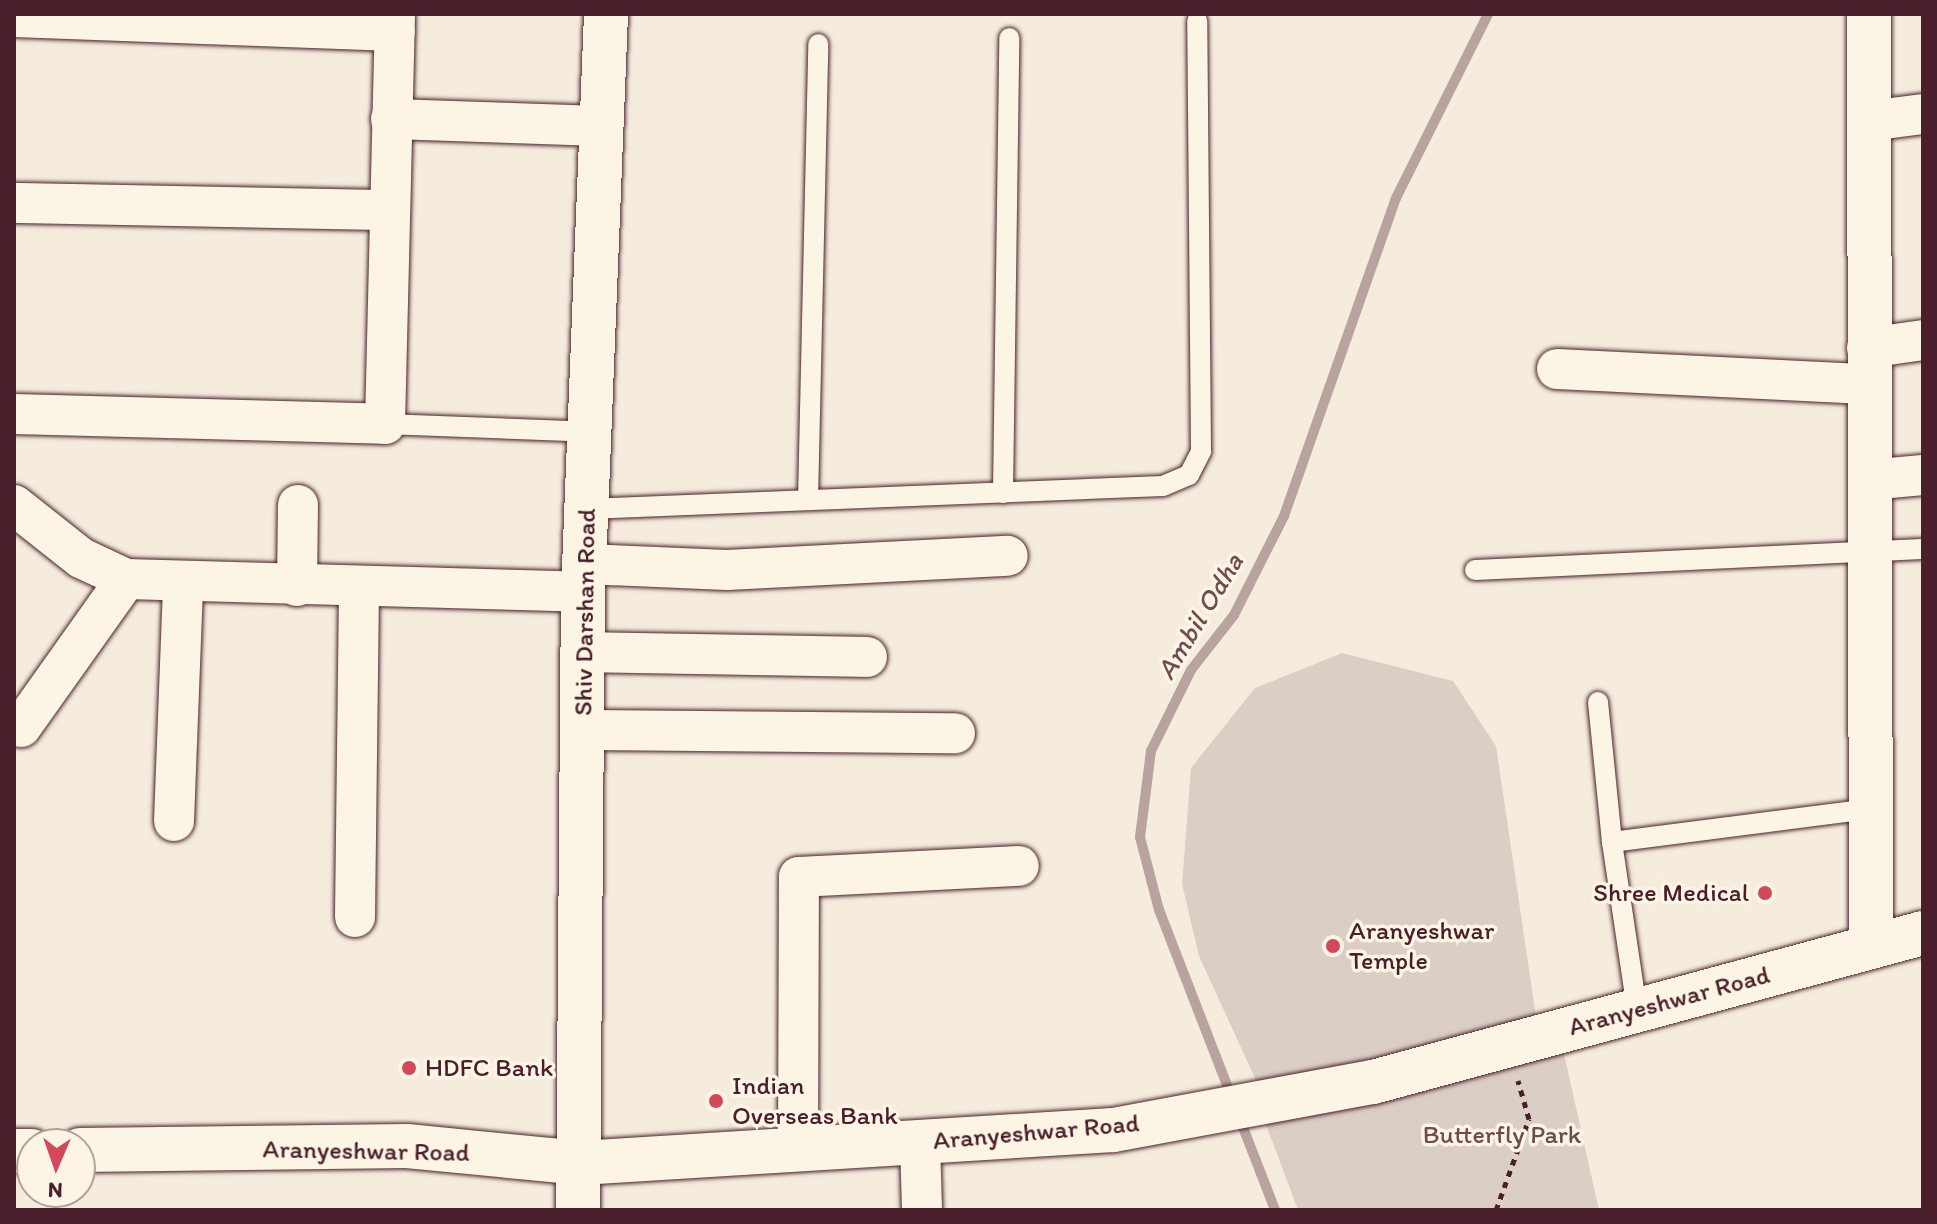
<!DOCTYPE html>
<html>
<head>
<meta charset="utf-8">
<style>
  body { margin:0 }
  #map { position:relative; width:1937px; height:1224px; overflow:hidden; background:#f5ecde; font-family:Itim,sans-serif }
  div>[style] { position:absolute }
  .green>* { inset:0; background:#dbcec4 }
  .stream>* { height:10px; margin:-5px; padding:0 5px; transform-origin:5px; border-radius:5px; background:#b8a39e }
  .path>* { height:5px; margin-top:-2.5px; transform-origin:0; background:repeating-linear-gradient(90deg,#4a1f2b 0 6px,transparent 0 12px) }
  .roads { filter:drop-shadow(0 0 2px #4a1f2b) drop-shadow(0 0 2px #4a1f2b) }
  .service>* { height:20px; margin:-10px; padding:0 10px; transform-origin:10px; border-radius:10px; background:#fcf5e5 }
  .minor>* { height:40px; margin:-20px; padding:0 20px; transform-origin:20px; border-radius:20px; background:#fcf5e5 }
  .tertiary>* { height:44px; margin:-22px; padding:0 22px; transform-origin:22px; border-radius:22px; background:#fcf5e5 }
  .dots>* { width:22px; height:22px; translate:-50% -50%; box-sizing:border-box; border:4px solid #fcf5e5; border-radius:50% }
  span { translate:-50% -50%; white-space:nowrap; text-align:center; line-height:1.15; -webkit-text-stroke:7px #fcf5e5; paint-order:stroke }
  .street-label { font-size:26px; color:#4a1f2b }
  .poi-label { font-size:26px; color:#4a1f2b }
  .right { translate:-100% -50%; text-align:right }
  .left { translate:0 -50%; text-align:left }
  .park-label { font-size:26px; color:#6e4b51 }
  .water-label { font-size:28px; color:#704d53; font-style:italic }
  .frame { position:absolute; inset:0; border:16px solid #4a1f2b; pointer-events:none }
  .north { position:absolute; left:16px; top:1128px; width:80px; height:80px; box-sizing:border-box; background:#fcf5e5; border:2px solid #b59f9b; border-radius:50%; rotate:182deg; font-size:22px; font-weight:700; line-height:32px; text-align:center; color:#4a1f2b }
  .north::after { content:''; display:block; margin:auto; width:28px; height:36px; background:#d1495b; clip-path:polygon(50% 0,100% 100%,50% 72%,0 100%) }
</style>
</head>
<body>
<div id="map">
  <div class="green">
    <i style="clip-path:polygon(1342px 653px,1453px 681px,1496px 746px,1539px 1037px,1266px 1102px,1199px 956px,1182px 884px,1191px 768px,1255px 688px)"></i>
    <i style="clip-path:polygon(1562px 1045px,1599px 1210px,1298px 1210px,1262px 1114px)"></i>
  </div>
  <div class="stream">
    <i style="left:1232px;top:1098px;width:202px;rotate:-111.2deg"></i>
    <i style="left:1159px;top:910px;width:75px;rotate:-104.6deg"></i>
    <i style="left:1140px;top:837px;width:87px;rotate:-82.7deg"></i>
    <i style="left:1151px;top:751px;width:90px;rotate:-63.7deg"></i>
    <i style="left:1191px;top:670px;width:70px;rotate:-52deg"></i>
    <i style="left:1234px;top:615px;width:111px;rotate:-63.2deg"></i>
    <i style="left:1284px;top:516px;width:337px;rotate:-70.6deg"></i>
    <i style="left:1396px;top:198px;width:206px;rotate:-63.4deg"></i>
    <i style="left:1239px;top:1117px;width:100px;rotate:68.8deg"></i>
  </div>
  <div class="path">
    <i style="left:1496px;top:1210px;width:97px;rotate:-70.1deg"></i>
    <i style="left:1529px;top:1119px;width:40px;rotate:-106deg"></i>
  </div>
  <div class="roads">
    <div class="service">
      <i style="left:385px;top:424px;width:204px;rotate:2.2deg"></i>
      <i style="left:1003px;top:493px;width:455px;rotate:-89.2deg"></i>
      <i style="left:808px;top:500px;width:456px;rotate:-88.7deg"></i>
      <i style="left:587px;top:509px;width:576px;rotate:-2.29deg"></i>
      <i style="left:1163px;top:486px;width:28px;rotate:-23deg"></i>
      <i style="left:1189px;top:475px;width:27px;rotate:-63deg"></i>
      <i style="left:1201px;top:451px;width:430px;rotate:-90.5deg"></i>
      <i style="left:1475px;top:570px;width:448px;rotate:-2.7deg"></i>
      <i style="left:1598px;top:702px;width:141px;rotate:84.3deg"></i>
      <i style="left:1612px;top:842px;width:260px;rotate:-7.3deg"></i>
      <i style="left:1612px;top:842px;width:170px;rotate:81.5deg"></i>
    </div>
    <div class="minor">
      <i style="left:14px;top:17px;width:381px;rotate:2.1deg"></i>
      <i style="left:391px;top:119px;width:211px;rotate:1.9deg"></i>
      <i style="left:1868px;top:121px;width:55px;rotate:-7.3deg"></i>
      <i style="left:14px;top:203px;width:373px;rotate:1.1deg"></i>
      <i style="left:1867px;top:348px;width:57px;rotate:-8.1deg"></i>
      <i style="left:1557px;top:369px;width:310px;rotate:2.8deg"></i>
      <i style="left:14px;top:414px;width:371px;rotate:1.5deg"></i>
      <i style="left:385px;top:424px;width:410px;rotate:-88.6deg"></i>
      <i style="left:1868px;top:480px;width:55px;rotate:-5.2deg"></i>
      <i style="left:14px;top:505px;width:85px;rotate:38.3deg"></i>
      <i style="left:81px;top:558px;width:50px;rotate:25deg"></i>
      <i style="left:126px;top:579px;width:457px;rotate:1.6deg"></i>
      <i style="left:584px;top:564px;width:143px;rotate:2.4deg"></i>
      <i style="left:727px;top:570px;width:281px;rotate:-2.9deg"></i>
      <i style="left:297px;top:586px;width:81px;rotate:-89.3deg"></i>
      <i style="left:583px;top:652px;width:284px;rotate:1deg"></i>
      <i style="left:21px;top:727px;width:181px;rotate:-54.6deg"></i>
      <i style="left:582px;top:730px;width:373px;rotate:0.5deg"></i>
      <i style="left:174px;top:821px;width:237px;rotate:-87.8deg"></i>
      <i style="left:355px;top:917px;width:331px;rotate:-89.3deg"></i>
      <i style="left:920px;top:1142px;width:68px;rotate:88.3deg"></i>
      <i style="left:798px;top:1149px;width:272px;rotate:-89.8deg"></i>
      <i style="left:799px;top:877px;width:220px;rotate:-2.9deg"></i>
    </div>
    <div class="tertiary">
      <i style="left:1869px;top:14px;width:932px;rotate:89.88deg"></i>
      <i style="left:80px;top:1150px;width:327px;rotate:-0.7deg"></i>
      <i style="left:407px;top:1146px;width:174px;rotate:5.6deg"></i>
      <i style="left:580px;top:1163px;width:534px;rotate:-3.54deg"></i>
      <i style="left:1113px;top:1130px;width:264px;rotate:-10.5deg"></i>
      <i style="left:1373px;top:1082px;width:570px;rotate:-15.16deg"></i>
      <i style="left:14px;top:1151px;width:18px"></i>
      <i style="left:578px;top:1210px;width:618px;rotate:-89.54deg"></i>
      <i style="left:583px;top:592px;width:578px;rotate:-87.72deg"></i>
    </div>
  </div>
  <div class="dots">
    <i style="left:1765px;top:893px;background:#d1495b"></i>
    <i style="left:1333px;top:946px;background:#d1495b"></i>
    <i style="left:409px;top:1068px;background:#d1495b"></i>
    <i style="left:716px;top:1101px;background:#d1495b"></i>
  </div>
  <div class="street-label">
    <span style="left:585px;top:612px;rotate:-89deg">Shiv Darshan Road</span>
    <span style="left:1669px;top:1001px;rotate:-15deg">Aranyeshwar Road</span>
    <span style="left:1036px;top:1132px;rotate:-5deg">Aranyeshwar Road</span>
    <span style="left:366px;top:1151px;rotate:1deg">Aranyeshwar Road</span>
  </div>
  <div class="poi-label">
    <span class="right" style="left:1749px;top:893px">Shree Medical</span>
    <span class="left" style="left:1349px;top:946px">Aranyeshwar<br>Temple</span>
    <span class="left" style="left:425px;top:1068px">HDFC Bank</span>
    <span class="left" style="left:732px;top:1101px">Indian<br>Overseas Bank</span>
  </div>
  <div class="park-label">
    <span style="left:1502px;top:1135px">Butterfly Park</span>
  </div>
  <div class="water-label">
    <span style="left:1199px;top:616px;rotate:-59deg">Ambil Odha</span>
  </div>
  <div class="frame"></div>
  <div class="north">N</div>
</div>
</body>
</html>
